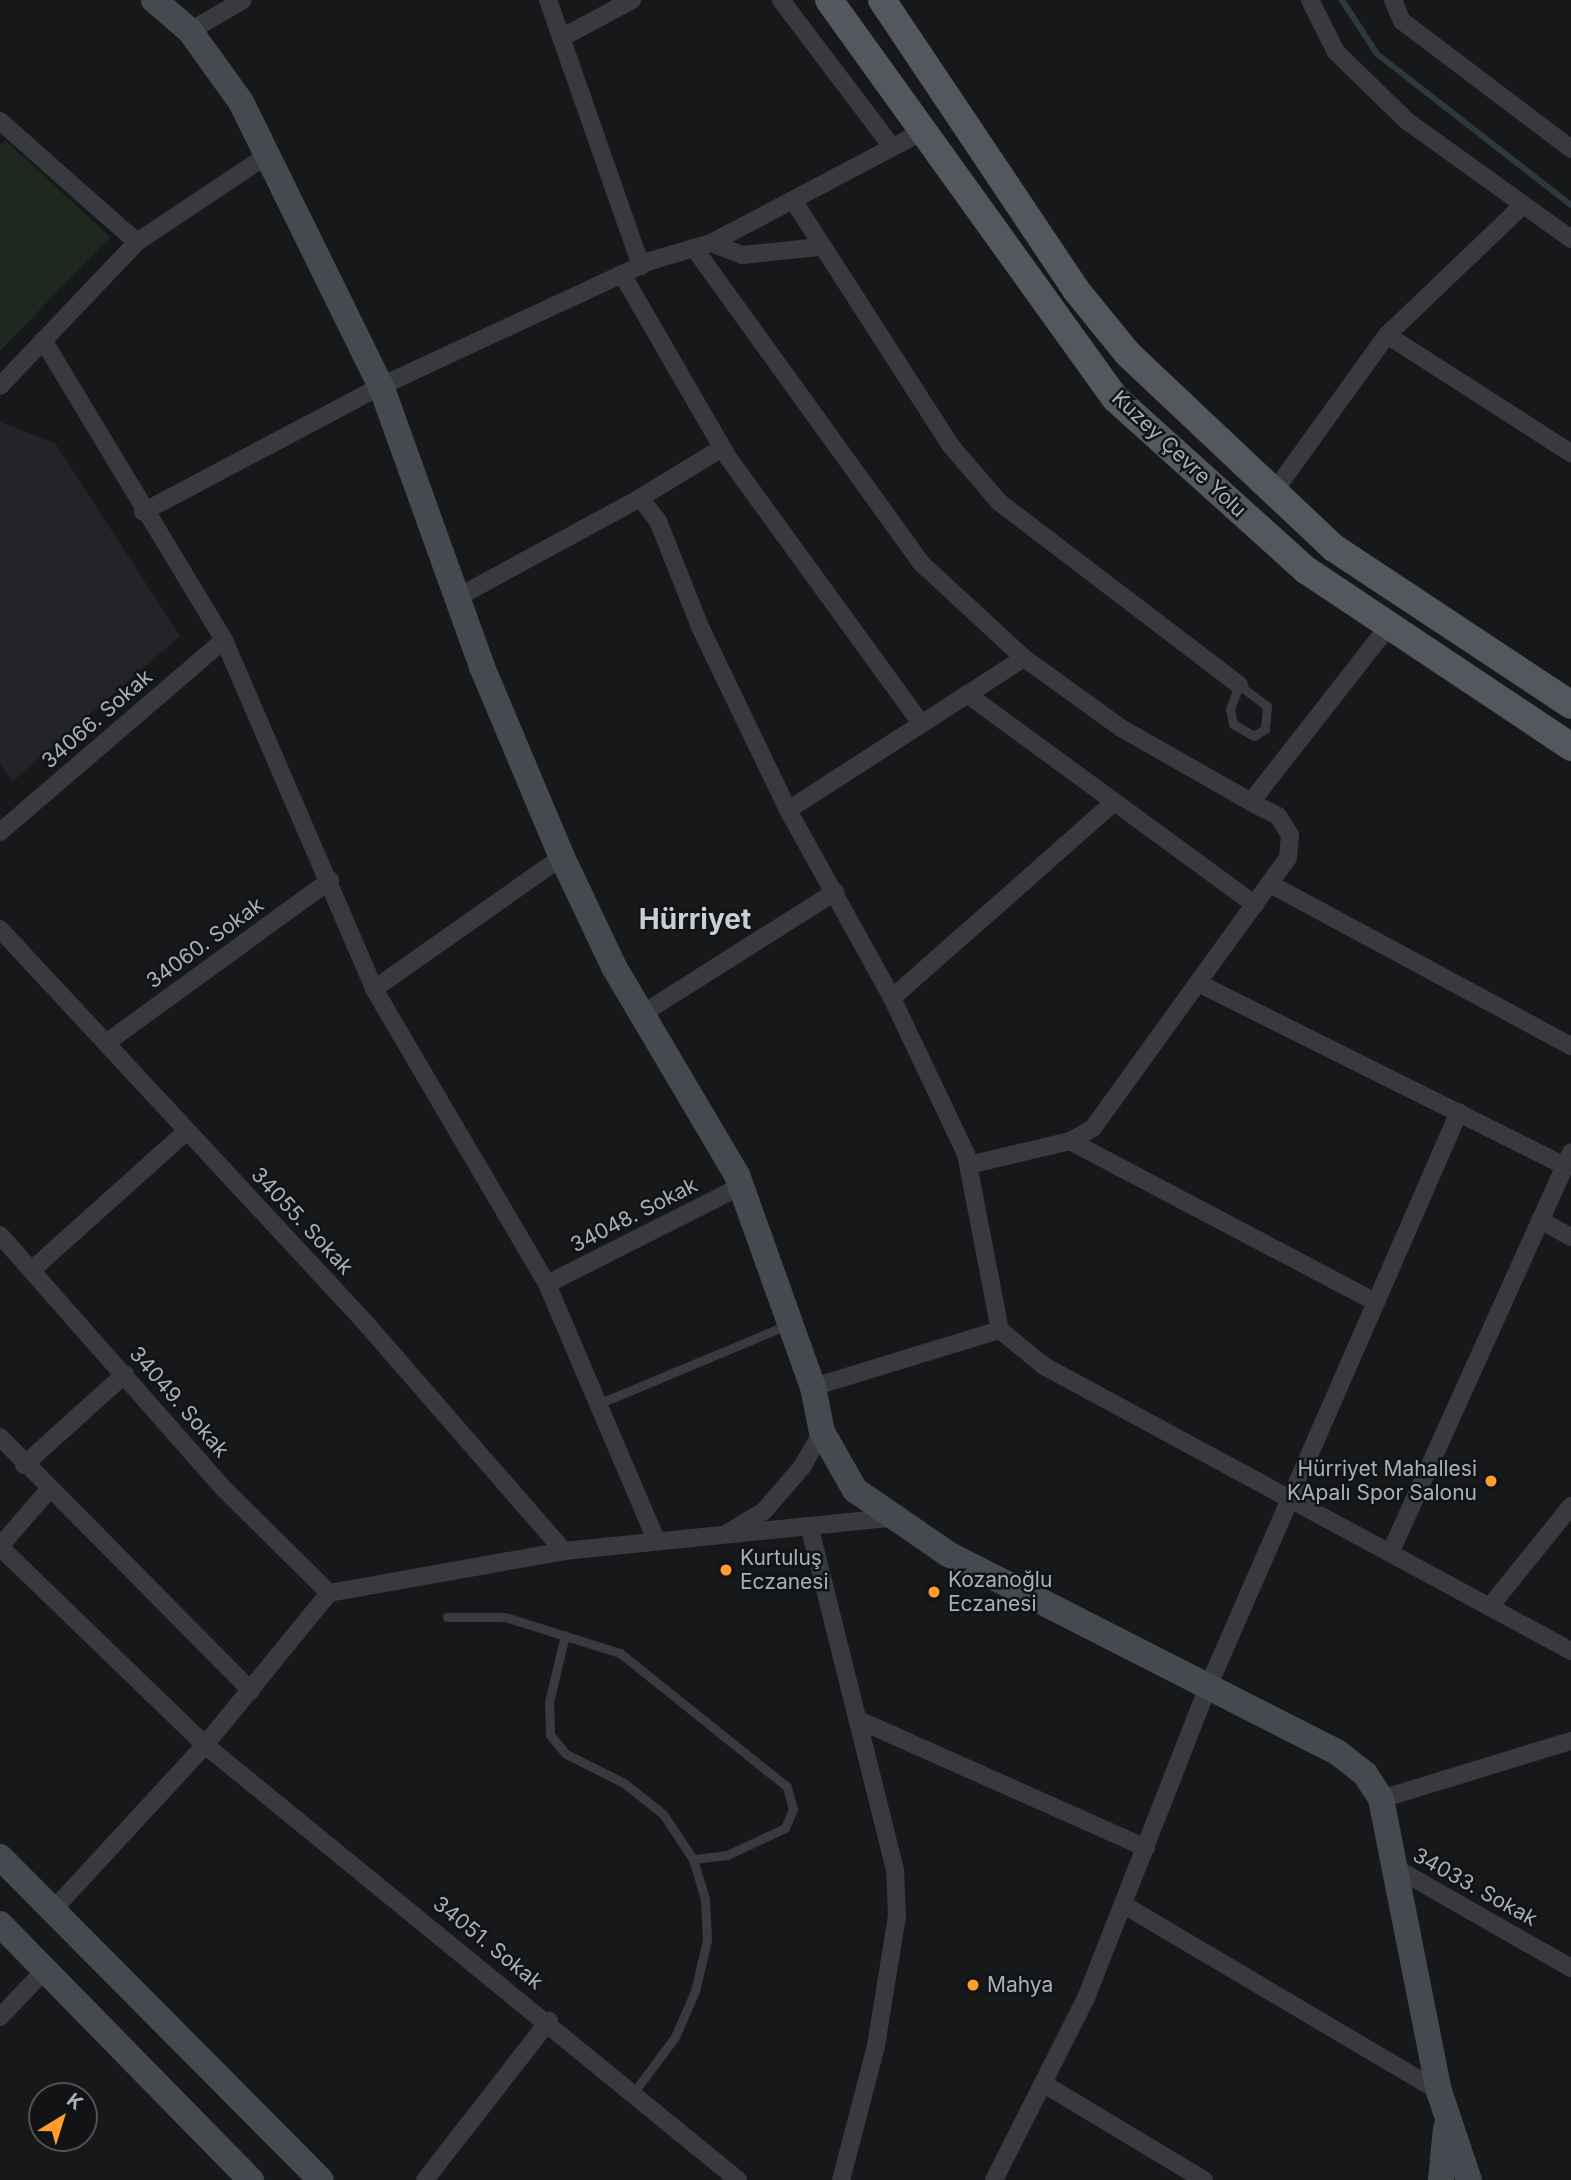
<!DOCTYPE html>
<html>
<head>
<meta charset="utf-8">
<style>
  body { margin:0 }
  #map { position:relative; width:1571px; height:2180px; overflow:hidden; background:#17181a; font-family:Inter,sans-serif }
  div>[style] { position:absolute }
  .built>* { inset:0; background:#232427 }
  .green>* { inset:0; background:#1f281f }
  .stream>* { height:6px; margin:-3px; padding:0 3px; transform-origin:3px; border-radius:3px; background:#2c393f }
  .lane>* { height:9px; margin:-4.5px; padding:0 4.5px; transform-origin:4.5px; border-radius:4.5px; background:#383a3f }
  .street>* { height:18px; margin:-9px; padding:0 9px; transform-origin:9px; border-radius:9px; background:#383a3f }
  .secondary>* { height:26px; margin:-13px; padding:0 13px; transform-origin:13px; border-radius:13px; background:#46494f }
  .primary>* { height:28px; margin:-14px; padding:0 14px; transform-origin:14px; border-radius:14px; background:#54575e }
  .dots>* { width:19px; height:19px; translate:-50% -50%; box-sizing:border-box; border:4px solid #121315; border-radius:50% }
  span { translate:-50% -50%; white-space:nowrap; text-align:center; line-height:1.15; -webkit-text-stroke:5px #121315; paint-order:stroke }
  .street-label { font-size:21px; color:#a8b0bb }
  .poi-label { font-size:21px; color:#a8b0bb }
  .right { translate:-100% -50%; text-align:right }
  .left { translate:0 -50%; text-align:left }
  .district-label { font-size:28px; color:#cacfd6; font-weight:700 }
  .north { position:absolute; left:28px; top:2082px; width:70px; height:70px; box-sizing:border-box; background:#121315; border:2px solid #4e5257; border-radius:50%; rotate:38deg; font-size:19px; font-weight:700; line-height:28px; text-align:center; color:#a8b0bb }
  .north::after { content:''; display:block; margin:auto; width:24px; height:32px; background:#ff9e2a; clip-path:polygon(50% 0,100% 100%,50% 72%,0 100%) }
</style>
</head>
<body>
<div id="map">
  <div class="built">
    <i style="clip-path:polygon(0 422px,55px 443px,180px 636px,13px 781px,0 764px)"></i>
  </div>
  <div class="green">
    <i style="clip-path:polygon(5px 140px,110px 237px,0 351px,0 146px)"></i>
  </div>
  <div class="stream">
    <i style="left:1342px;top:0;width:64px;rotate:57.1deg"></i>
    <i style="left:1377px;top:54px;width:246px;rotate:37.9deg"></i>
  </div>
  <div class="lane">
    <i style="left:1239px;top:685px;width:35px;rotate:37deg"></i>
    <i style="left:1267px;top:706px;width:23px;rotate:95deg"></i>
    <i style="left:1265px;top:729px;width:13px;rotate:148deg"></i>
    <i style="left:1254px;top:736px;width:24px;rotate:-150deg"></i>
    <i style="left:1233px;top:724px;width:15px;rotate:-101deg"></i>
    <i style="left:1230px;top:709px;width:26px;rotate:-69deg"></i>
    <i style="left:598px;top:1404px;width:207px;rotate:-22.7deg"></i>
    <i style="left:447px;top:1617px;width:58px"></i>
    <i style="left:505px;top:1617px;width:121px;rotate:17.4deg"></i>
    <i style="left:620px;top:1653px;width:214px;rotate:38.7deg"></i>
    <i style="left:787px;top:1787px;width:23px;rotate:75deg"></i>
    <i style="left:793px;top:1809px;width:21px;rotate:113deg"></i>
    <i style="left:785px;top:1828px;width:64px;rotate:155deg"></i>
    <i style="left:727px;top:1855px;width:34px;rotate:173deg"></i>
    <i style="left:565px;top:1635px;width:69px;rotate:103.4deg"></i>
    <i style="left:549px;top:1702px;width:33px;rotate:88deg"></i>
    <i style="left:550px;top:1735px;width:25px;rotate:50deg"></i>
    <i style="left:566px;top:1754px;width:65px;rotate:26.6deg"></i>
    <i style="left:624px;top:1783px;width:50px;rotate:38.5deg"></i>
    <i style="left:663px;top:1814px;width:54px;rotate:56.3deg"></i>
    <i style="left:693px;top:1859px;width:42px;rotate:73.3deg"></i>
    <i style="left:705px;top:1899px;width:41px;rotate:87.2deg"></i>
    <i style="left:707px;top:1940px;width:52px;rotate:103.2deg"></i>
    <i style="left:695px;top:1991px;width:50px;rotate:113.5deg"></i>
    <i style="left:675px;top:2037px;width:69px;rotate:126.7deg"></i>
  </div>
  <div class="street">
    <i style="left:548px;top:0;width:282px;rotate:70.7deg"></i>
    <i style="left:781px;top:0;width:184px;rotate:52.9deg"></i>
    <i style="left:1310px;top:0;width:58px;rotate:63.4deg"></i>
    <i style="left:1336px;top:52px;width:99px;rotate:44.2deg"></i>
    <i style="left:1407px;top:121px;width:202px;rotate:35.7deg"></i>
    <i style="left:1393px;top:0;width:23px;rotate:67deg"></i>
    <i style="left:1402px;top:21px;width:212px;rotate:37.1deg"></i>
    <i style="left:190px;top:31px;width:61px;rotate:-30.3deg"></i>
    <i style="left:561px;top:38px;width:81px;rotate:-28.2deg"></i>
    <i style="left:0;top:121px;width:183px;rotate:41.5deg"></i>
    <i style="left:793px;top:200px;width:292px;rotate:57.3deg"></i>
    <i style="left:951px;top:446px;width:74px;rotate:49.4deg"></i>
    <i style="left:999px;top:502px;width:302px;rotate:37.3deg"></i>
    <i style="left:711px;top:243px;width:34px;rotate:21deg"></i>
    <i style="left:743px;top:255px;width:76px;rotate:-6deg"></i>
    <i style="left:694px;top:248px;width:388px;rotate:54.2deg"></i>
    <i style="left:921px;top:563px;width:140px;rotate:42.7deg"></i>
    <i style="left:1024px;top:658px;width:120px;rotate:35.8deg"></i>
    <i style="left:1121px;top:728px;width:150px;rotate:29.6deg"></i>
    <i style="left:622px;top:274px;width:214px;rotate:60deg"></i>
    <i style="left:729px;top:459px;width:325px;rotate:54deg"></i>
    <i style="left:1387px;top:335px;width:219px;rotate:32.7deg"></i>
    <i style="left:43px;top:340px;width:350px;rotate:58.9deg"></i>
    <i style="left:224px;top:640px;width:380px;rotate:66.7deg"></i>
    <i style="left:374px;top:989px;width:342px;rotate:59.6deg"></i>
    <i style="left:547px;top:1284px;width:278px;rotate:66.9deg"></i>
    <i style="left:0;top:386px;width:199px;rotate:-46.4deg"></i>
    <i style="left:137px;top:242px;width:159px;rotate:-33.7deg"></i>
    <i style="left:1273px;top:493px;width:195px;rotate:-54.2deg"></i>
    <i style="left:1387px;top:335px;width:188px;rotate:-43.7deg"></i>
    <i style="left:640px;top:498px;width:96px;rotate:-31.4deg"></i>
    <i style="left:143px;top:512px;width:269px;rotate:-27.9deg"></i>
    <i style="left:381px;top:386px;width:297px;rotate:-24.9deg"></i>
    <i style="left:650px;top:261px;width:64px;rotate:-16.4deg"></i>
    <i style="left:711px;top:243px;width:244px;rotate:-27.8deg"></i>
    <i style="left:458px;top:597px;width:207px;rotate:-28.5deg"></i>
    <i style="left:640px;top:498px;width:29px;rotate:52deg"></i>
    <i style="left:658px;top:521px;width:116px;rotate:68.3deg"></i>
    <i style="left:701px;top:629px;width:201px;rotate:64.3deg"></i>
    <i style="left:788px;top:810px;width:215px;rotate:61deg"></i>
    <i style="left:892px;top:998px;width:173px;rotate:64.6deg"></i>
    <i style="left:966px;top:1154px;width:179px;rotate:79.1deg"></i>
    <i style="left:967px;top:694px;width:357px;rotate:36.2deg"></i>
    <i style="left:788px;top:810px;width:281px;rotate:-32.8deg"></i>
    <i style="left:0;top:832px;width:295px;rotate:-40.6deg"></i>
    <i style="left:1270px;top:884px;width:342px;rotate:28.3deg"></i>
    <i style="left:0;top:929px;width:534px;rotate:47.13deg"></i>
    <i style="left:363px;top:1320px;width:306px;rotate:49deg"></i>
    <i style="left:1198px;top:983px;width:410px;rotate:26.5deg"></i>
    <i style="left:374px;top:989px;width:230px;rotate:-35.1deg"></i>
    <i style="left:892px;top:998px;width:296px;rotate:-41.4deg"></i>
    <i style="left:645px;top:1012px;width:225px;rotate:-32.3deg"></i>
    <i style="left:106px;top:1043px;width:277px;rotate:-36deg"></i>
    <i style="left:1070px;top:1141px;width:346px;rotate:27.8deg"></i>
    <i style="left:969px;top:1165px;width:104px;rotate:-13.4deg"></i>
    <i style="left:1070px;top:1141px;width:26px;rotate:-29deg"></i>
    <i style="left:1093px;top:1128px;width:333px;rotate:-54.2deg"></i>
    <i style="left:1288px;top:858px;width:23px;rotate:-85deg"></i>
    <i style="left:1290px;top:835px;width:22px;rotate:-122deg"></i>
    <i style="left:1278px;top:816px;width:30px;rotate:-153deg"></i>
    <i style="left:1251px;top:802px;width:221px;rotate:-52deg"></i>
    <i style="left:1540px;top:1220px;width:35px;rotate:29deg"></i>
    <i style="left:0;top:1235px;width:336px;rotate:48.6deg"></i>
    <i style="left:222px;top:1487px;width:151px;rotate:44.7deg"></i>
    <i style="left:33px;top:1269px;width:207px;rotate:-41.9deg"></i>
    <i style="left:547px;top:1284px;width:217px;rotate:-26.8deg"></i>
    <i style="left:813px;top:1387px;width:195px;rotate:-17deg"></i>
    <i style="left:1000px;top:1330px;width:57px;rotate:39.3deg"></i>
    <i style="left:1044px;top:1366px;width:599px;rotate:28.4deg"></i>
    <i style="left:0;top:1437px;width:357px;rotate:45.3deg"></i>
    <i style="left:24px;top:1465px;width:136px;rotate:-42deg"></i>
    <i style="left:810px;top:1529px;width:351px;rotate:76deg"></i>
    <i style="left:895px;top:1870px;width:46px;rotate:87.5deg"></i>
    <i style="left:897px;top:1916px;width:132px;rotate:99.2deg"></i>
    <i style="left:876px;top:2046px;width:138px;rotate:104.6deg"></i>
    <i style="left:726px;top:1534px;width:44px;rotate:-31.2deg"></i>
    <i style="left:764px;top:1511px;width:58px;rotate:-49.2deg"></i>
    <i style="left:802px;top:1467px;width:40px;rotate:-60.3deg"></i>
    <i style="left:0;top:1546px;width:73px;rotate:-48.9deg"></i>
    <i style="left:0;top:1547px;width:285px;rotate:44deg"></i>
    <i style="left:205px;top:1745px;width:688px;rotate:39.22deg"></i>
    <i style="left:1392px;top:1549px;width:435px;rotate:-65.7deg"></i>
    <i style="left:1492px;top:1604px;width:126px;rotate:-51.1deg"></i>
    <i style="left:861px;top:1721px;width:312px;rotate:24deg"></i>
    <i style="left:1381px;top:1799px;width:199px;rotate:-17deg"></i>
    <i style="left:1394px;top:1867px;width:204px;rotate:29.7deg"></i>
    <i style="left:1124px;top:1905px;width:366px;rotate:30.6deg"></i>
    <i style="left:52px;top:1911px;width:226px;rotate:-47.3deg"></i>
    <i style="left:205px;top:1745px;width:196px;rotate:-50.8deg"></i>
    <i style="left:329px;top:1593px;width:239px;rotate:-10.1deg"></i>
    <i style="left:564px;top:1551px;width:326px;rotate:-5.8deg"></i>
    <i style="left:0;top:2017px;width:64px;rotate:-46.3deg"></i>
    <i style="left:1044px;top:2084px;width:187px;rotate:31deg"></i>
    <i style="left:425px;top:2180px;width:202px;rotate:-52.1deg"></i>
    <i style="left:994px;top:2180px;width:204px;rotate:-63.2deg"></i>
    <i style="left:1086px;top:1998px;width:334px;rotate:-68.6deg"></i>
    <i style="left:1208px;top:1687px;width:627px;rotate:-66.42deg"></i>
  </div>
  <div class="secondary">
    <i style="left:154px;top:0;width:48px;rotate:40.7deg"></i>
    <i style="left:190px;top:31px;width:87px;rotate:54.3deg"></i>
    <i style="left:241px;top:102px;width:317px;rotate:63.8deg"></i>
    <i style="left:381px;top:386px;width:299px;rotate:70.2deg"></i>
    <i style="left:482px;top:667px;width:206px;rotate:67.2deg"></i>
    <i style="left:562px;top:857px;width:122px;rotate:64.7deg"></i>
    <i style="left:614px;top:967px;width:242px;rotate:59.4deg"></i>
    <i style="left:737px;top:1175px;width:225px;rotate:70.3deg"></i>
    <i style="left:813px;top:1387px;width:46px;rotate:78.7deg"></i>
    <i style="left:822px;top:1432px;width:67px;rotate:60.4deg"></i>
    <i style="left:855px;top:1490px;width:113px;rotate:34.5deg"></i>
    <i style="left:948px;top:1554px;width:436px;rotate:27deg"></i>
    <i style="left:1337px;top:1752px;width:36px;rotate:38deg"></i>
    <i style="left:1365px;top:1774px;width:30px;rotate:57deg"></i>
    <i style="left:1381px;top:1799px;width:298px;rotate:78.8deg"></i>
    <i style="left:1439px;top:2091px;width:94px;rotate:71.4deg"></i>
    <i style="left:0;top:1857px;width:455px;rotate:45.2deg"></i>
    <i style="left:0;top:1924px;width:359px;rotate:45.6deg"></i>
    <i style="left:1441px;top:2180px;width:52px;rotate:-84.5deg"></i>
  </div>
  <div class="primary">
    <i style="left:829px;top:0;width:491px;rotate:54.3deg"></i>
    <i style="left:1116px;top:399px;width:256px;rotate:42deg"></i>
    <i style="left:1306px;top:570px;width:319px;rotate:33.7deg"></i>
    <i style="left:882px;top:0;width:349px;rotate:56.2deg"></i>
    <i style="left:1076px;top:290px;width:82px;rotate:50.9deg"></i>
    <i style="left:1128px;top:354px;width:283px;rotate:43.3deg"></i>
    <i style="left:1334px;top:548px;width:284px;rotate:33.5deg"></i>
  </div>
  <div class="dots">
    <i style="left:1491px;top:1481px;background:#ff9e2a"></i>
    <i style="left:726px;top:1570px;background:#ff9e2a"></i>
    <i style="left:934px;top:1592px;background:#ff9e2a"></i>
    <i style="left:973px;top:1985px;background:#ff9e2a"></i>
  </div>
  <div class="street-label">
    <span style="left:1179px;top:454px;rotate:43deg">Kuzey Çevre Yolu</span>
    <span style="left:97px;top:719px;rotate:-41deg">34066. Sokak</span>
    <span style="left:205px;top:943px;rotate:-36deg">34060. Sokak</span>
    <span style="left:634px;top:1215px;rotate:-27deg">34048. Sokak</span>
    <span style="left:302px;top:1221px;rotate:47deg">34055. Sokak</span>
    <span style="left:179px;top:1402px;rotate:49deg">34049. Sokak</span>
    <span style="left:1475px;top:1887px;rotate:29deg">34033. Sokak</span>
    <span style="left:488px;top:1943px;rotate:39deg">34051. Sokak</span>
  </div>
  <div class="poi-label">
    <span class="right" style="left:1477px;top:1481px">Hürriyet Mahallesi<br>KApalı Spor Salonu</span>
    <span class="left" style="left:740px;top:1570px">Kurtuluş<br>Eczanesi</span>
    <span class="left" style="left:948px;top:1592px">Kozanoğlu<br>Eczanesi</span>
    <span class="left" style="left:987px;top:1985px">Mahya</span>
  </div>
  <div class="district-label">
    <span style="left:695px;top:919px">Hürriyet</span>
  </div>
  <div class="north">K</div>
</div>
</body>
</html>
